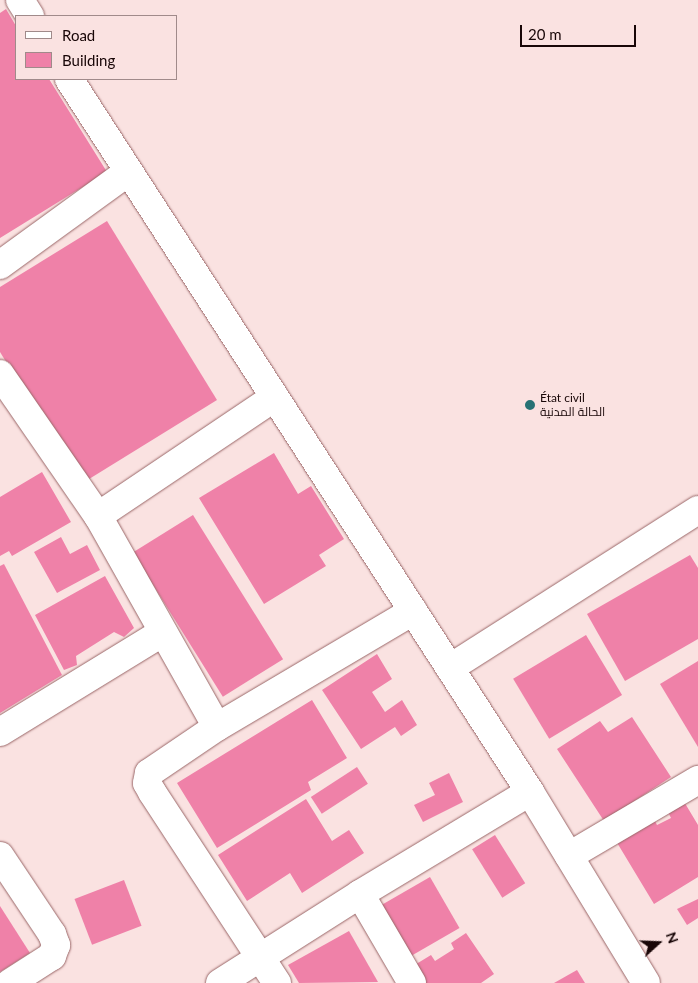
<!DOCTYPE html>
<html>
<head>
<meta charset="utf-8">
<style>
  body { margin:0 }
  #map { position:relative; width:698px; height:983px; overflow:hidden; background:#fae2e1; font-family:Lato,Cairo,sans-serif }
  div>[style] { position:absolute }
  .building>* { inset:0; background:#ef81a8; transform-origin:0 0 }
  .roads { filter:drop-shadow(0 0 1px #9a6768) drop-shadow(0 0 1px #9a6768) }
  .minor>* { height:28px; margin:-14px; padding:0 14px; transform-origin:14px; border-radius:14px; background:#fff }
  .dots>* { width:14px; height:14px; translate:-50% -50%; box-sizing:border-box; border:2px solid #fae2e1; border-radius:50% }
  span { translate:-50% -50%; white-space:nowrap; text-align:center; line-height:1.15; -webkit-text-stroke:5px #fae2e1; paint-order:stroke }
  .poi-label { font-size:12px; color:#180607 }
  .left { translate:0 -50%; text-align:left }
  .legend { position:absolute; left:15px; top:15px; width:162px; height:65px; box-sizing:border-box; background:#fae2e1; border:1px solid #a08a8a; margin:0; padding:6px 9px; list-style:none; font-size:15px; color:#180607 }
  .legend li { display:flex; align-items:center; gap:10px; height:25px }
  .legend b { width:25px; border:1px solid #a08a8a }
  .north { position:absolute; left:633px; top:918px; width:50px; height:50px; -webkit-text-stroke:4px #fae2e1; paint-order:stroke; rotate:70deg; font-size:14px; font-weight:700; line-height:20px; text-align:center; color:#180607 }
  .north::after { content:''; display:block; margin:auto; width:18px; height:22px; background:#180607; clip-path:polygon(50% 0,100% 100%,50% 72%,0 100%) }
  .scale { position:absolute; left:520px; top:25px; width:116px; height:22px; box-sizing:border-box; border:2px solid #180607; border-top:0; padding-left:6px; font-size:15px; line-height:18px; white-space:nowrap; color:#180607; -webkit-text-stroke:4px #fae2e1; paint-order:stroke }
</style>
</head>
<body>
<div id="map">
  <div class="building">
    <i style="clip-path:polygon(6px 9px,16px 26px,16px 79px,49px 79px,107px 172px,0 238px,0 13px)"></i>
    <i style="clip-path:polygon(107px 221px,217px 400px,81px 484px,0 352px,0 287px)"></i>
    <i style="clip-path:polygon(274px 453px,298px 494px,311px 486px,344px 539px,319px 555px,326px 566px,264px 604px,199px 498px)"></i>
    <i style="clip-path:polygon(42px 472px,71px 522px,12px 556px,9px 551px,0 556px,0 497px)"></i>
    <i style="left:193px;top:515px;width:170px;height:71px;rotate:58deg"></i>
    <i style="clip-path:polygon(61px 537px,70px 554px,87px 545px,100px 570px,57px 593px,34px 552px)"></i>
    <i style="clip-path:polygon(690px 555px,698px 568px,698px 639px,625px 681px,587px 614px)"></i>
    <i style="clip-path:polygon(4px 564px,62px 675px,0 713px,0 566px)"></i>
    <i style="clip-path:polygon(105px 576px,134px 628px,124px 637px,114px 632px,76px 656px,77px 665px,64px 670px,35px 615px)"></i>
    <i style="left:586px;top:635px;width:70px;height:85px;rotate:59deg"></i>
    <i style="clip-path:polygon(377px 654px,392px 679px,372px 692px,385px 712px,402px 700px,417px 725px,401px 736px,395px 727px,361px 749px,322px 690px)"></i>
    <i style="clip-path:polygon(698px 661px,698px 747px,660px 684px)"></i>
    <i style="clip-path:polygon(312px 700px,347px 758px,308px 782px,311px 790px,217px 848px,177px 783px)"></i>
    <i style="clip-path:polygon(632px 717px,671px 777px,604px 821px,557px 749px,600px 721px,608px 732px)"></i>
    <i style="left:357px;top:767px;width:20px;height:55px;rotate:57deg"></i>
    <i style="clip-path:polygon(449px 773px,463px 802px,423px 822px,414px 805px,435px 795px,429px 783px)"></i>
    <i style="clip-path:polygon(306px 799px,332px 841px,349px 830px,364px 853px,302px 893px,290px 873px,247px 901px,218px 855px)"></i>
    <i style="clip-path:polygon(683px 800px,698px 825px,698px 877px,654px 904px,616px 841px,654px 819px,657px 825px,671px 818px,667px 810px)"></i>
    <i style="left:495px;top:835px;width:57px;height:27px;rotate:58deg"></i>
    <i style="left:430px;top:877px;width:59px;height:60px;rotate:60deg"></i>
    <i style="left:124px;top:880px;width:49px;height:53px;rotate:69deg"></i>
    <i style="clip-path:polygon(698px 899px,698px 918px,687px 925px,677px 909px)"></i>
    <i style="clip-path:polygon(0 906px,30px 953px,0 972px)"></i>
    <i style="clip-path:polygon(349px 931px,378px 982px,299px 983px,288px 965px)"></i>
    <i style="clip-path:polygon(466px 933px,494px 974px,481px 983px,424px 983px,413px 966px,431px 955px,435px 961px,454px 949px,451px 943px)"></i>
    <i style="clip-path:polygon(577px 970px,585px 983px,554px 983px)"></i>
  </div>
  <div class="roads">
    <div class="minor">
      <i style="left:20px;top:0;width:19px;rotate:58deg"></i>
      <i style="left:69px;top:79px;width:849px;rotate:57.11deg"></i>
      <i style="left:530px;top:792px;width:223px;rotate:58.7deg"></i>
      <i style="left:0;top:265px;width:158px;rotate:-36deg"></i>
      <i style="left:0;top:374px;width:173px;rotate:55.4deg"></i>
      <i style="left:98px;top:516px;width:242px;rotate:60.6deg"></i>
      <i style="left:98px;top:516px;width:213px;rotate:-33.9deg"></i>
      <i style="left:450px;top:668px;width:294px;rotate:-32.5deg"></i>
      <i style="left:0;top:732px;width:191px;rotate:-31.5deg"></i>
      <i style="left:0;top:856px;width:94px;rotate:56.3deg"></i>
      <i style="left:52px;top:934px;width:12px;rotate:70deg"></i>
      <i style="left:56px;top:945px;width:12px;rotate:110deg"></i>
      <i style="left:52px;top:956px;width:50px;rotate:147.3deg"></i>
      <i style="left:569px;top:856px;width:150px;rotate:-30.5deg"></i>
      <i style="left:360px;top:894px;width:103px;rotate:59.7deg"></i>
      <i style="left:220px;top:983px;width:166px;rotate:-32.4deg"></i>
      <i style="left:360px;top:894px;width:198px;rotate:-31deg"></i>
      <i style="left:277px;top:983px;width:228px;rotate:-123.2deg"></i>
      <i style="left:152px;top:792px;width:10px;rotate:-119deg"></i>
      <i style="left:147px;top:783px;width:10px;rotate:-79deg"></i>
      <i style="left:149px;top:773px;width:82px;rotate:-34.1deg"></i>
      <i style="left:217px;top:727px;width:228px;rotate:-30.6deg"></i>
    </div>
  </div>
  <div class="dots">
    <i style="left:530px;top:405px;background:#277275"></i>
  </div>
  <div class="poi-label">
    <span class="left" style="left:540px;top:405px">État civil<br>الحالة المدنية</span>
  </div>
  <ul class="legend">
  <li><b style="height:6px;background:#fff"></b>Road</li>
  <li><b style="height:14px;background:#ef81a8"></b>Building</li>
  </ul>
  <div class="north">N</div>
  <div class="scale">20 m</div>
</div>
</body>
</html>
